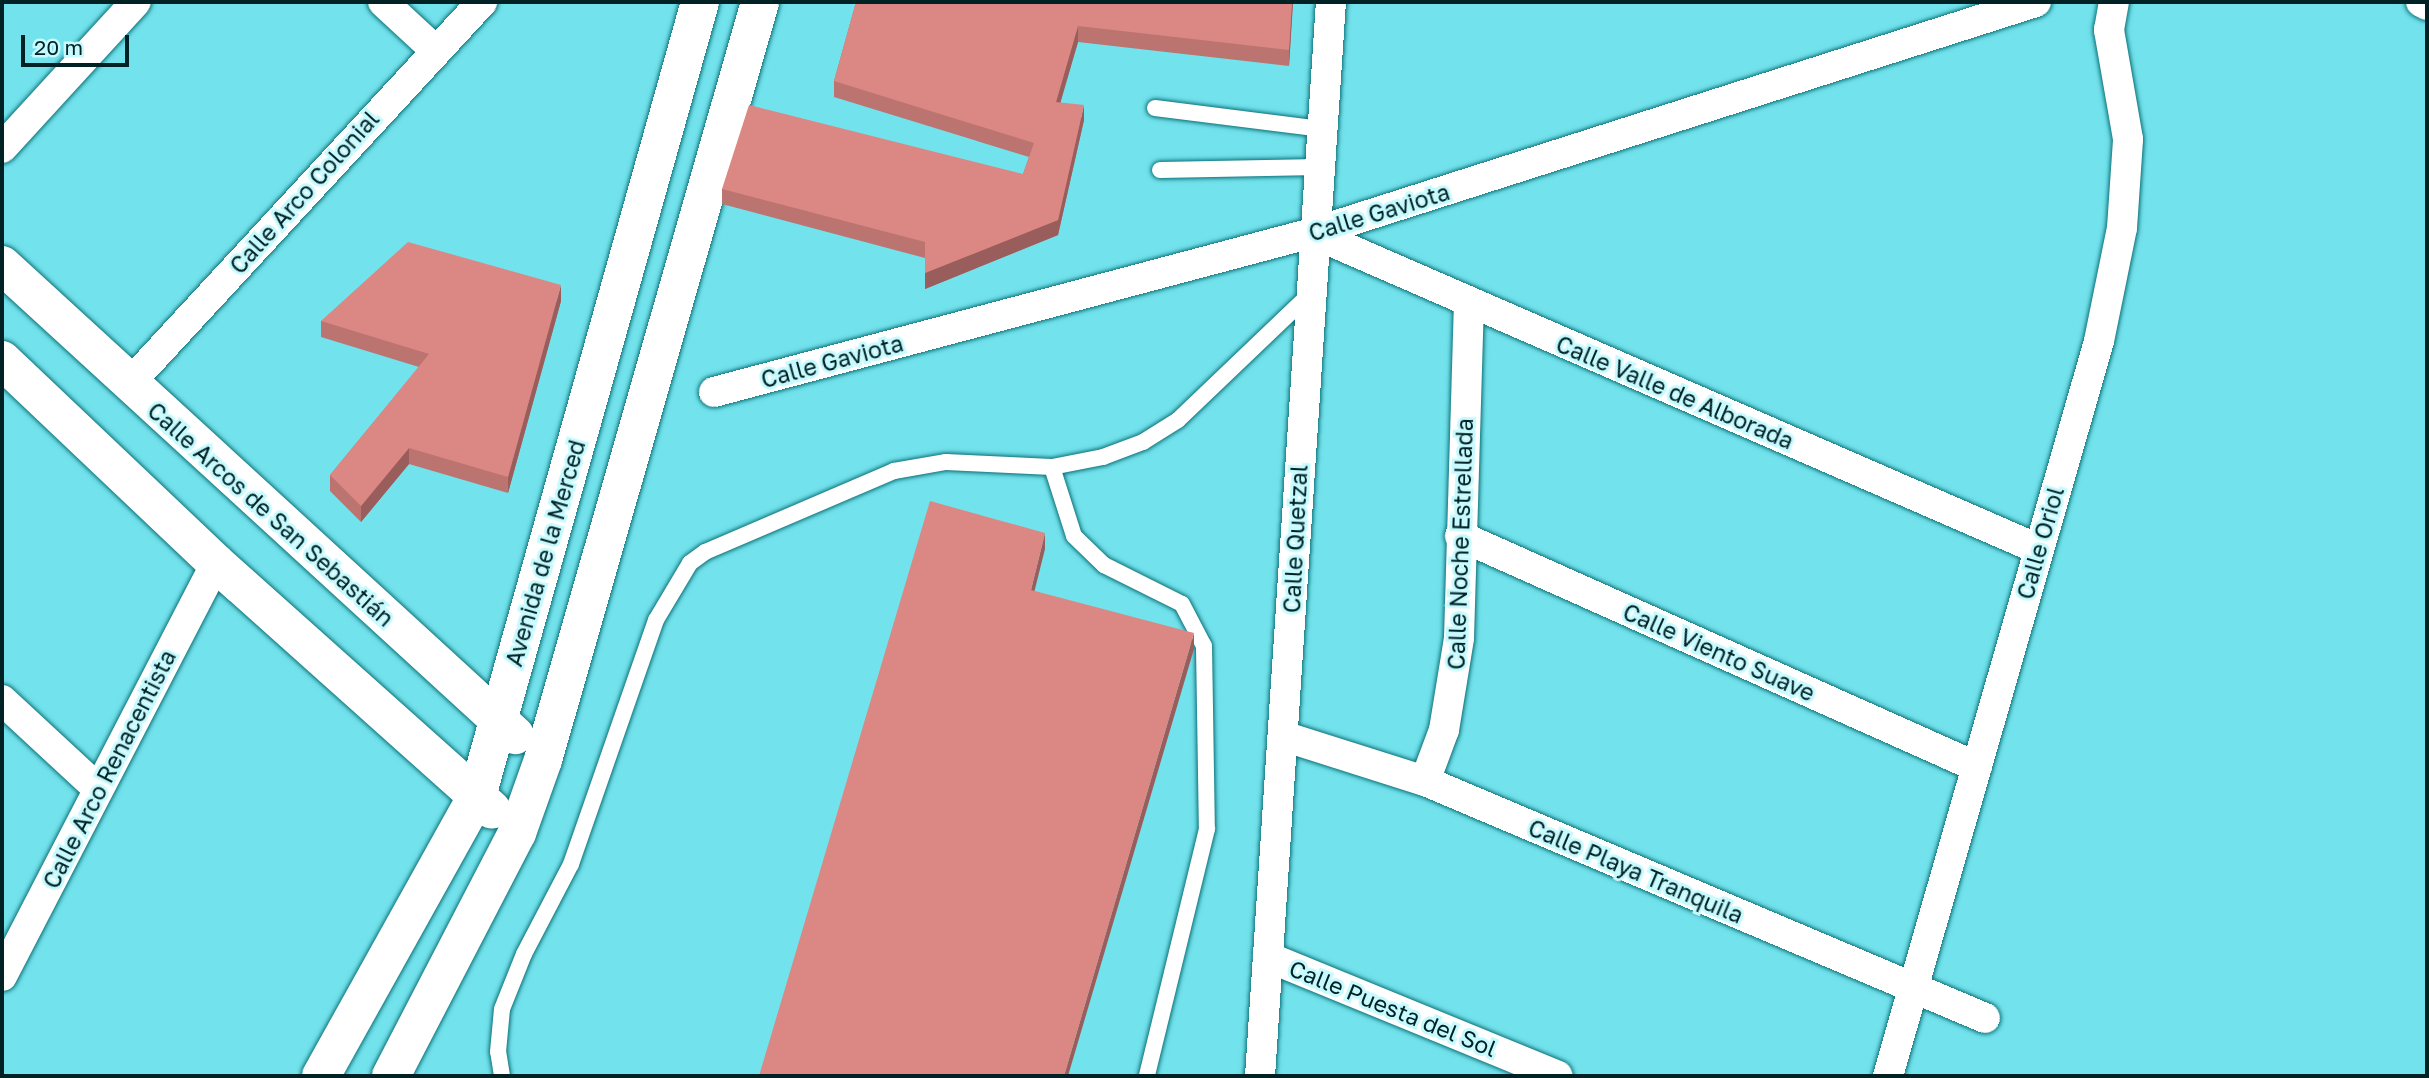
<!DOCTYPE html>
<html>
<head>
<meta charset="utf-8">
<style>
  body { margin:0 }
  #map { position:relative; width:2429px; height:1078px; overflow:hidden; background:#72e2ec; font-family:"Golos Text",sans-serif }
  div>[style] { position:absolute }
  .roads { filter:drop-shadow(0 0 2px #0c7178) drop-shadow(0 0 2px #0c7178) }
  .lane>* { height:16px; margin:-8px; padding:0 8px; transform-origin:8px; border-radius:8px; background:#fff }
  .street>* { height:30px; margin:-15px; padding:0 15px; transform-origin:15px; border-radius:15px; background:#fff }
  .secondary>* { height:38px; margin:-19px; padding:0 19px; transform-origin:19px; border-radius:19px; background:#fff }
  .wall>* { inset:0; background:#bc7471 }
  .shaded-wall>* { inset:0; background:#995e5c }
  .building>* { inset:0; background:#db8783 }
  span { translate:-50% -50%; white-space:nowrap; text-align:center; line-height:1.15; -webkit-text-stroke:6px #c7fafe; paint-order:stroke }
  .street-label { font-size:23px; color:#002225 }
  .frame { position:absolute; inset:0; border:4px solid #002225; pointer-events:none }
  .scale { position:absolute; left:21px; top:35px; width:108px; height:32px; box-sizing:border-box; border:4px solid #002225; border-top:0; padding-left:9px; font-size:21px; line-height:24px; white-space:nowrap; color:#002225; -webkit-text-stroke:5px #c7fafe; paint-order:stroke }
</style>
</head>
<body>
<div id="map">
  <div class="roads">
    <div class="lane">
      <i style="left:1155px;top:108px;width:167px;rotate:7.2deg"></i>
      <i style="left:1160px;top:170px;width:159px;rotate:-1.1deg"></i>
      <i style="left:1052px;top:467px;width:72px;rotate:72.3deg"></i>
      <i style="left:1074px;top:536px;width:42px;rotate:44deg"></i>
      <i style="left:1104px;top:565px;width:87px;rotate:26.6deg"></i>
      <i style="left:1182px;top:604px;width:47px;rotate:62.4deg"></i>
      <i style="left:1204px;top:646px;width:183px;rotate:89.1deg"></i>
      <i style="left:1207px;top:829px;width:254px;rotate:103.7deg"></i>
      <i style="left:502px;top:1076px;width:24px;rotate:-99deg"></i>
      <i style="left:498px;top:1052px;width:43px;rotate:-84.7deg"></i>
      <i style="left:502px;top:1009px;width:59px;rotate:-68.2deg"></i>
      <i style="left:524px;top:954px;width:102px;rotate:-62.4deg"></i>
      <i style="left:571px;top:864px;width:258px;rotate:-70.8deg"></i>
      <i style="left:656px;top:620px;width:66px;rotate:-59.2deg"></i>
      <i style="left:690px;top:563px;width:19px;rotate:-36deg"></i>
      <i style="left:705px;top:552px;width:206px;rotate:-23.2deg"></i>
      <i style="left:894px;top:471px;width:53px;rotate:-9.8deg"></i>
      <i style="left:946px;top:462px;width:106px;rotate:2.7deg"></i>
      <i style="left:1052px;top:467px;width:52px;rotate:-11.1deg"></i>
      <i style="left:1103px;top:457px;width:43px;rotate:-20.6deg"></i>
      <i style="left:1143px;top:442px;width:41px;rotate:-32.2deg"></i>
      <i style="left:1178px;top:420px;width:181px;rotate:-43.7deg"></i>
    </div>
    <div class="street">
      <i style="left:383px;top:2px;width:69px;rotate:42.7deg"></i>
      <i style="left:2421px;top:2px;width:7px;rotate:27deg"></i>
      <i style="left:2px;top:148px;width:198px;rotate:-47.5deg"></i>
      <i style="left:1312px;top:233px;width:792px;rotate:23.52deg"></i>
      <i style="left:128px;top:385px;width:522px;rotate:-47.25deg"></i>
      <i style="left:714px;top:392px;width:619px;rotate:-14.89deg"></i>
      <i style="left:1312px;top:233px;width:760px;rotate:-17.7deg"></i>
      <i style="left:1460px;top:536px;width:566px;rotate:24.08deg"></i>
      <i style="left:2px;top:700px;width:131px;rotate:42.8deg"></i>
      <i style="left:1283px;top:736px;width:149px;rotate:17.6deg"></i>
      <i style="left:1425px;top:781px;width:608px;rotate:22.94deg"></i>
      <i style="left:1425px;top:781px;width:54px;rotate:-69.6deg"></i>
      <i style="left:1444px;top:730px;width:93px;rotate:-80.7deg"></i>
      <i style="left:1459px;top:638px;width:335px;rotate:-88.3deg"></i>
      <i style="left:1268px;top:957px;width:313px;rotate:22.3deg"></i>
      <i style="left:2px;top:976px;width:465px;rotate:-62.6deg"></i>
      <i style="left:1260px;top:1076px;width:1076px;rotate:-86.22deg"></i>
      <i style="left:1888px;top:1076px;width:765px;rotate:-73.98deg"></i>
      <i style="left:2099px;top:341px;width:115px;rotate:-78.5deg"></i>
      <i style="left:2122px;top:228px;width:89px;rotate:-86.1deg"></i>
      <i style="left:2128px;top:139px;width:111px;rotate:-99.9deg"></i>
      <i style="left:2109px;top:30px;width:28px;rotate:-80deg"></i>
    </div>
    <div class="secondary">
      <i style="left:2px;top:265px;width:696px;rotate:42.5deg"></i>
      <i style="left:2px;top:360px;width:295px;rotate:43.5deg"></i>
      <i style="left:216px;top:563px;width:370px;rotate:41.8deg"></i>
      <i style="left:321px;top:1076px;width:321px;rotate:-60.9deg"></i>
      <i style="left:477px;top:796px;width:825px;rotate:-74.31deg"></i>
      <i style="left:391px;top:1076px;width:274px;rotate:-62.6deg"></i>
      <i style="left:517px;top:833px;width:77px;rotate:-70.4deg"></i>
      <i style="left:543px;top:760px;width:788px;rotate:-74.02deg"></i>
    </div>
  </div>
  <div class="wall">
    <i style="clip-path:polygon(856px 2px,1293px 2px,1289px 66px,1078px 42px,1060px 102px,1084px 120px,1058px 235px,925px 289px,925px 258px,722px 204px,722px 189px,1023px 174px,1029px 157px,834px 97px,834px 81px)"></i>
    <i style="clip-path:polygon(561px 301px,508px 493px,409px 464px,361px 522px,330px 491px,330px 475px,419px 367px,321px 337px,321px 321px)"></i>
  </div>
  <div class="shaded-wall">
    <i style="clip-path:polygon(1292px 2px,1293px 2px,1289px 66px,1289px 50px)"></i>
    <i style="clip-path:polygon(1078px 26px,1078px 42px,1056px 118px,1056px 102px)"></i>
    <i style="clip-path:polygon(1084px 105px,1084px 120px,1058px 235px,925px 289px,925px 273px,1058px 220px)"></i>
    <i style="clip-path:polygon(561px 285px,561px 301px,508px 493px,508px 477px)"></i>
    <i style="clip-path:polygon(409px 448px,409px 464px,361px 522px,361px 506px)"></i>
    <i style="clip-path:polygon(1045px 533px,1045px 549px,1031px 605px,1031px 590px)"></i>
    <i style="clip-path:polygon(1194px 633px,1194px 649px,1068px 1076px,1064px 1076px)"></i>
  </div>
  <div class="building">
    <i style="clip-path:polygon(856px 2px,1292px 2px,1289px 50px,1078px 26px,1056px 102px,1084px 105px,1058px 220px,925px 273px,925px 242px,722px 189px,749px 105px,1023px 174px,1034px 143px,834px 81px)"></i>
    <i style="clip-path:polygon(408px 242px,561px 285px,508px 477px,409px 448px,361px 506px,330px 475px,429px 354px,321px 321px)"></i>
    <i style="clip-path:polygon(930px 501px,1045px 533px,1031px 590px,1194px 633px,1064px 1076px,759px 1076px)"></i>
  </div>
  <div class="street-label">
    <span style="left:304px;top:192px;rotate:-48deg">Calle Arco Colonial</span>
    <span style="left:1379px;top:212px;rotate:-17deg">Calle Gaviota</span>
    <span style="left:832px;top:361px;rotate:-15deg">Calle Gaviota</span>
    <span style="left:1675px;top:392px;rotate:23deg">Calle Valle de Alborada</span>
    <span style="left:271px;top:514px;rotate:42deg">Calle Arcos de San Sebastián</span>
    <span style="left:1295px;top:539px;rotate:-87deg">Calle Quetzal</span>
    <span style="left:2040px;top:543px;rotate:-74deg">Calle Oriol</span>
    <span style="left:1460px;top:544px;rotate:-88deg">Calle Noche Estrellada</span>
    <span style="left:545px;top:553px;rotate:-74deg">Avenida de la Merced</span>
    <span style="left:1719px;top:652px;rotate:24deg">Calle Viento Suave</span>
    <span style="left:109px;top:769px;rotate:-63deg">Calle Arco Renacentista</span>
    <span style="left:1636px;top:871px;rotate:23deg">Calle Playa Tranquila</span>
    <span style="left:1393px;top:1008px;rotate:22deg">Calle Puesta del Sol</span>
  </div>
  <div class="frame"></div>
  <div class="scale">20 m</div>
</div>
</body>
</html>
